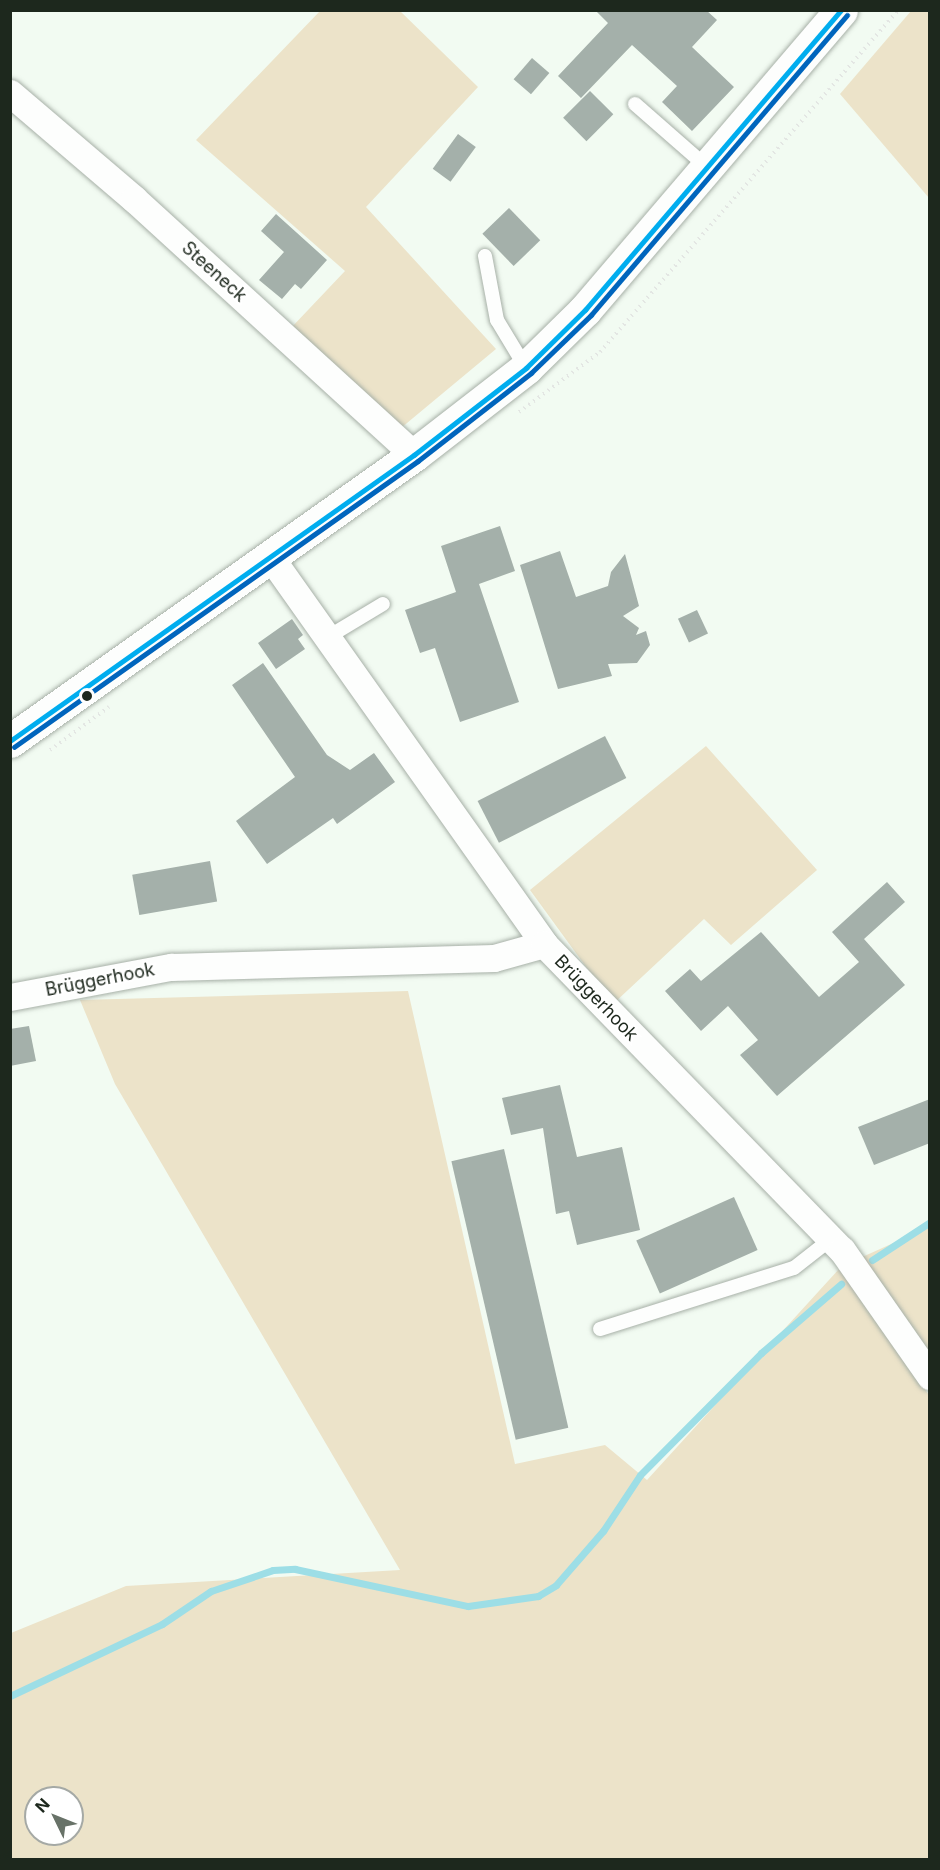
<!DOCTYPE html>
<html>
<head>
<meta charset="utf-8">
<style>
  body { margin:0 }
  #map { position:relative; width:940px; height:1870px; overflow:hidden; background:#f2fbf2; font-family:Inter,sans-serif }
  div>[style] { position:absolute }
  .green>* { inset:0; background:#ece3c9 }
  .stream>* { height:7px; margin:-3.5px; padding:0 3.5px; transform-origin:3.5px; border-radius:3.5px; background:#9ddee6 }
  .building>* { inset:0; background:#a4b0aa; transform-origin:0 0 }
  .path>* { height:4px; margin-top:-2px; transform-origin:0; background:repeating-linear-gradient(90deg,#e3e6e3 0 1.5px,transparent 0 6px) }
  .roads { filter:drop-shadow(0 0 2px #a7b0a7) drop-shadow(0 0 2px #a7b0a7) }
  .lane>* { height:14px; margin:-7px; padding:0 7px; transform-origin:7px; border-radius:7px; background:#fdfefd }
  .street>* { height:27px; margin:-13.5px; padding:0 13.5px; transform-origin:13.5px; border-radius:13.5px; background:#fdfefd }
  .secondary>* { height:33px; margin:-16.5px; padding:0 16.5px; transform-origin:16.5px; border-radius:16.5px; background:#fdfefd }
  .bus-1>* { height:4.5px; margin:-2.25px; padding:0 2.25px; transform-origin:2.25px; border-radius:2.25px; background:#00adef }
  .bus-2>* { height:4.5px; margin:-2.25px; padding:0 2.25px; transform-origin:2.25px; border-radius:2.25px; background:#0065bd }
  .dots>* { width:16px; height:16px; translate:-50% -50%; box-sizing:border-box; border:3px solid #fff; border-radius:50% }
  span { translate:-50% -50%; white-space:nowrap; text-align:center; line-height:1.15; -webkit-text-stroke:4.5px #fff; paint-order:stroke }
  .street-label { font-size:18px; color:#1d281d }
  .frame { position:absolute; inset:0; border:12px solid #1d281d; pointer-events:none }
  .north { position:absolute; left:24px; top:1786px; width:60px; height:60px; box-sizing:border-box; background:#fff; border:2px solid #a5a9a5; border-radius:50%; rotate:313deg; font-size:16px; font-weight:700; line-height:24px; text-align:center; color:#1d281d }
  .north::after { content:''; display:block; margin:auto; width:21px; height:27px; background:#687268; clip-path:polygon(50% 0,100% 100%,50% 72%,0 100%) }
</style>
</head>
<body>
<div id="map">
  <div class="green">
    <i style="clip-path:polygon(320px 11px,400px 11px,478px 87px,366px 207px,496px 349px,401px 428px,290px 329px,345px 271px,196px 140px)"></i>
    <i style="clip-path:polygon(911px 11px,929px 11px,929px 198px,840px 94px)"></i>
    <i style="clip-path:polygon(706px 746px,817px 870px,731px 945px,704px 919px,613px 1004px,530px 890px)"></i>
    <i style="clip-path:polygon(evenodd,408px 991px,515px 1464px,605px 1445px,647px 1480px,839px 1269px,929px 1395px,929px 1859px,11px 1860px,11px 1633px,126px 1586px,400px 1570px,115px 1084px,80px 1000px,408px 991px,36px 1798px,72px 1798px,72px 1834px,36px 1834px,36px 1798px)"></i>
    <i style="clip-path:polygon(929px 1227px,929px 1354px,860px 1258px)"></i>
  </div>
  <div class="stream">
    <i style="left:872px;top:1260px;width:69px;rotate:-33.2deg"></i>
    <i style="left:10px;top:1696px;width:168px;rotate:-25.3deg"></i>
    <i style="left:162px;top:1624px;width:59px;rotate:-34deg"></i>
    <i style="left:211px;top:1591px;width:65px;rotate:-18.7deg"></i>
    <i style="left:273px;top:1570px;width:22px;rotate:-3deg"></i>
    <i style="left:295px;top:1569px;width:177px;rotate:12.1deg"></i>
    <i style="left:468px;top:1606px;width:71px;rotate:-8.1deg"></i>
    <i style="left:538px;top:1596px;width:21px;rotate:-31deg"></i>
    <i style="left:556px;top:1585px;width:72px;rotate:-49deg"></i>
    <i style="left:603px;top:1531px;width:67px;rotate:-56.5deg"></i>
    <i style="left:640px;top:1475px;width:172px;rotate:-45.2deg"></i>
    <i style="left:761px;top:1353px;width:106px;rotate:-40.8deg"></i>
  </div>
  <div class="building">
    <i style="clip-path:polygon(595px 10px,706px 10px,717px 20px,692px 47px,734px 87px,692px 131px,662px 102px,677px 86px,632px 45px,581px 98px,558px 76px,608px 23px)"></i>
    <i style="left:532px;top:58px;width:23px;height:28px;rotate:41deg"></i>
    <i style="left:590px;top:91px;width:33px;height:38px;rotate:45deg"></i>
    <i style="left:458px;top:134px;width:22px;height:43px;rotate:36deg"></i>
    <i style="left:509px;top:208px;width:45px;height:37px;rotate:46deg"></i>
    <i style="clip-path:polygon(276px 214px,327px 260px,301px 289px,295px 284px,282px 299px,259px 280px,284px 252px,261px 231px)"></i>
    <i style="clip-path:polygon(500px 526px,515px 571px,479px 584px,519px 702px,460px 722px,435px 648px,420px 653px,405px 610px,456px 592px,441px 546px)"></i>
    <i style="clip-path:polygon(560px 551px,576px 597px,608px 586px,611px 572px,625px 554px,639px 606px,623px 616px,639px 628px,636px 635px,646px 631px,650px 645px,637px 663px,608px 664px,612px 676px,558px 689px,520px 565px)"></i>
    <i style="left:697px;top:610px;width:26px;height:21px;rotate:65deg"></i>
    <i style="clip-path:polygon(292px 619px,303px 635px,298px 639px,305px 649px,276px 669px,258px 643px)"></i>
    <i style="clip-path:polygon(263px 663px,327px 755px,350px 770px,374px 753px,395px 782px,337px 824px,333px 818px,267px 864px,236px 821px,295px 777px,232px 685px)"></i>
    <i style="left:605px;top:736px;width:47px;height:143px;rotate:63deg"></i>
    <i style="left:210px;top:861px;width:41px;height:79px;rotate:80deg"></i>
    <i style="clip-path:polygon(887px 882px,905px 902px,864px 939px,905px 985px,777px 1096px,740px 1055px,758px 1040px,728px 1006px,701px 1031px,665px 991px,690px 969px,701px 981px,761px 932px,819px 997px,859px 962px,832px 932px)"></i>
    <i style="clip-path:polygon(29px 1026px,36px 1061px,10px 1066px,10px 1029px)"></i>
    <i style="clip-path:polygon(560px 1085px,577px 1157px,622px 1147px,640px 1230px,577px 1245px,569px 1211px,556px 1214px,543px 1128px,511px 1135px,502px 1098px)"></i>
    <i style="clip-path:polygon(930px 1099px,930px 1143px,874px 1165px,858px 1127px)"></i>
    <i style="left:504px;top:1149px;width:286px;height:54px;rotate:77deg"></i>
    <i style="left:734px;top:1197px;width:58px;height:107px;rotate:66deg"></i>
  </div>
  <div class="path">
    <i style="left:519px;top:412px;width:101px;rotate:-36.5deg"></i>
    <i style="left:600px;top:352px;width:454px;rotate:-48.9deg"></i>
    <i style="left:50px;top:750px;width:73px;rotate:-36.1deg"></i>
  </div>
  <div class="roads">
    <div class="lane">
      <i style="left:635px;top:104px;width:97px;rotate:41.2deg"></i>
      <i style="left:485px;top:256px;width:65px;rotate:79.4deg"></i>
      <i style="left:497px;top:320px;width:56px;rotate:58.9deg"></i>
      <i style="left:328px;top:637px;width:64px;rotate:-31deg"></i>
      <i style="left:600px;top:1329px;width:203px;rotate:-17.5deg"></i>
      <i style="left:794px;top:1268px;width:47px;rotate:-38.1deg"></i>
    </div>
    <div class="street">
      <i style="left:10px;top:93px;width:163px;rotate:40.5deg"></i>
      <i style="left:134px;top:199px;width:379px;rotate:42.4deg"></i>
      <i style="left:271px;top:558px;width:473px;rotate:54.7deg"></i>
      <i style="left:10px;top:997px;width:164px;rotate:-10.6deg"></i>
      <i style="left:171px;top:967px;width:323px;rotate:-1.6deg"></i>
      <i style="left:494px;top:958px;width:52px;rotate:-15.6deg"></i>
      <i style="left:544px;top:944px;width:427px;rotate:45.8deg"></i>
      <i style="left:842px;top:1250px;width:154px;rotate:55.1deg"></i>
    </div>
    <div class="secondary">
      <i style="left:10px;top:741px;width:495px;rotate:-35.3deg"></i>
      <i style="left:414px;top:455px;width:142px;rotate:-37.8deg"></i>
      <i style="left:526px;top:368px;width:83px;rotate:-44.5deg"></i>
      <i style="left:585px;top:310px;width:394px;rotate:-49.5deg"></i>
    </div>
  </div>
  <div class="bus-1">
    <i style="left:10px;top:741px;width:495px;rotate:-35.3deg"></i>
    <i style="left:414px;top:455px;width:142px;rotate:-37.8deg"></i>
    <i style="left:526px;top:368px;width:83px;rotate:-44.5deg"></i>
    <i style="left:585px;top:310px;width:394px;rotate:-49.5deg"></i>
  </div>
  <div class="bus-2">
    <i style="left:14px;top:747px;width:495px;rotate:-35.3deg"></i>
    <i style="left:418px;top:461px;width:143px;rotate:-37.9deg"></i>
    <i style="left:531px;top:373px;width:83px;rotate:-44deg"></i>
    <i style="left:591px;top:315px;width:394px;rotate:-49.5deg"></i>
  </div>
  <div class="dots">
    <i style="left:87px;top:696px;background:#1d281d"></i>
  </div>
  <div class="street-label">
    <span style="left:214px;top:272px;rotate:42deg">Steeneck</span>
    <span style="left:100px;top:980px;rotate:-11deg">Brüggerhook</span>
    <span style="left:596px;top:998px;rotate:46deg">Brüggerhook</span>
  </div>
  <div class="frame"></div>
  <div class="north">N</div>
</div>
</body>
</html>
